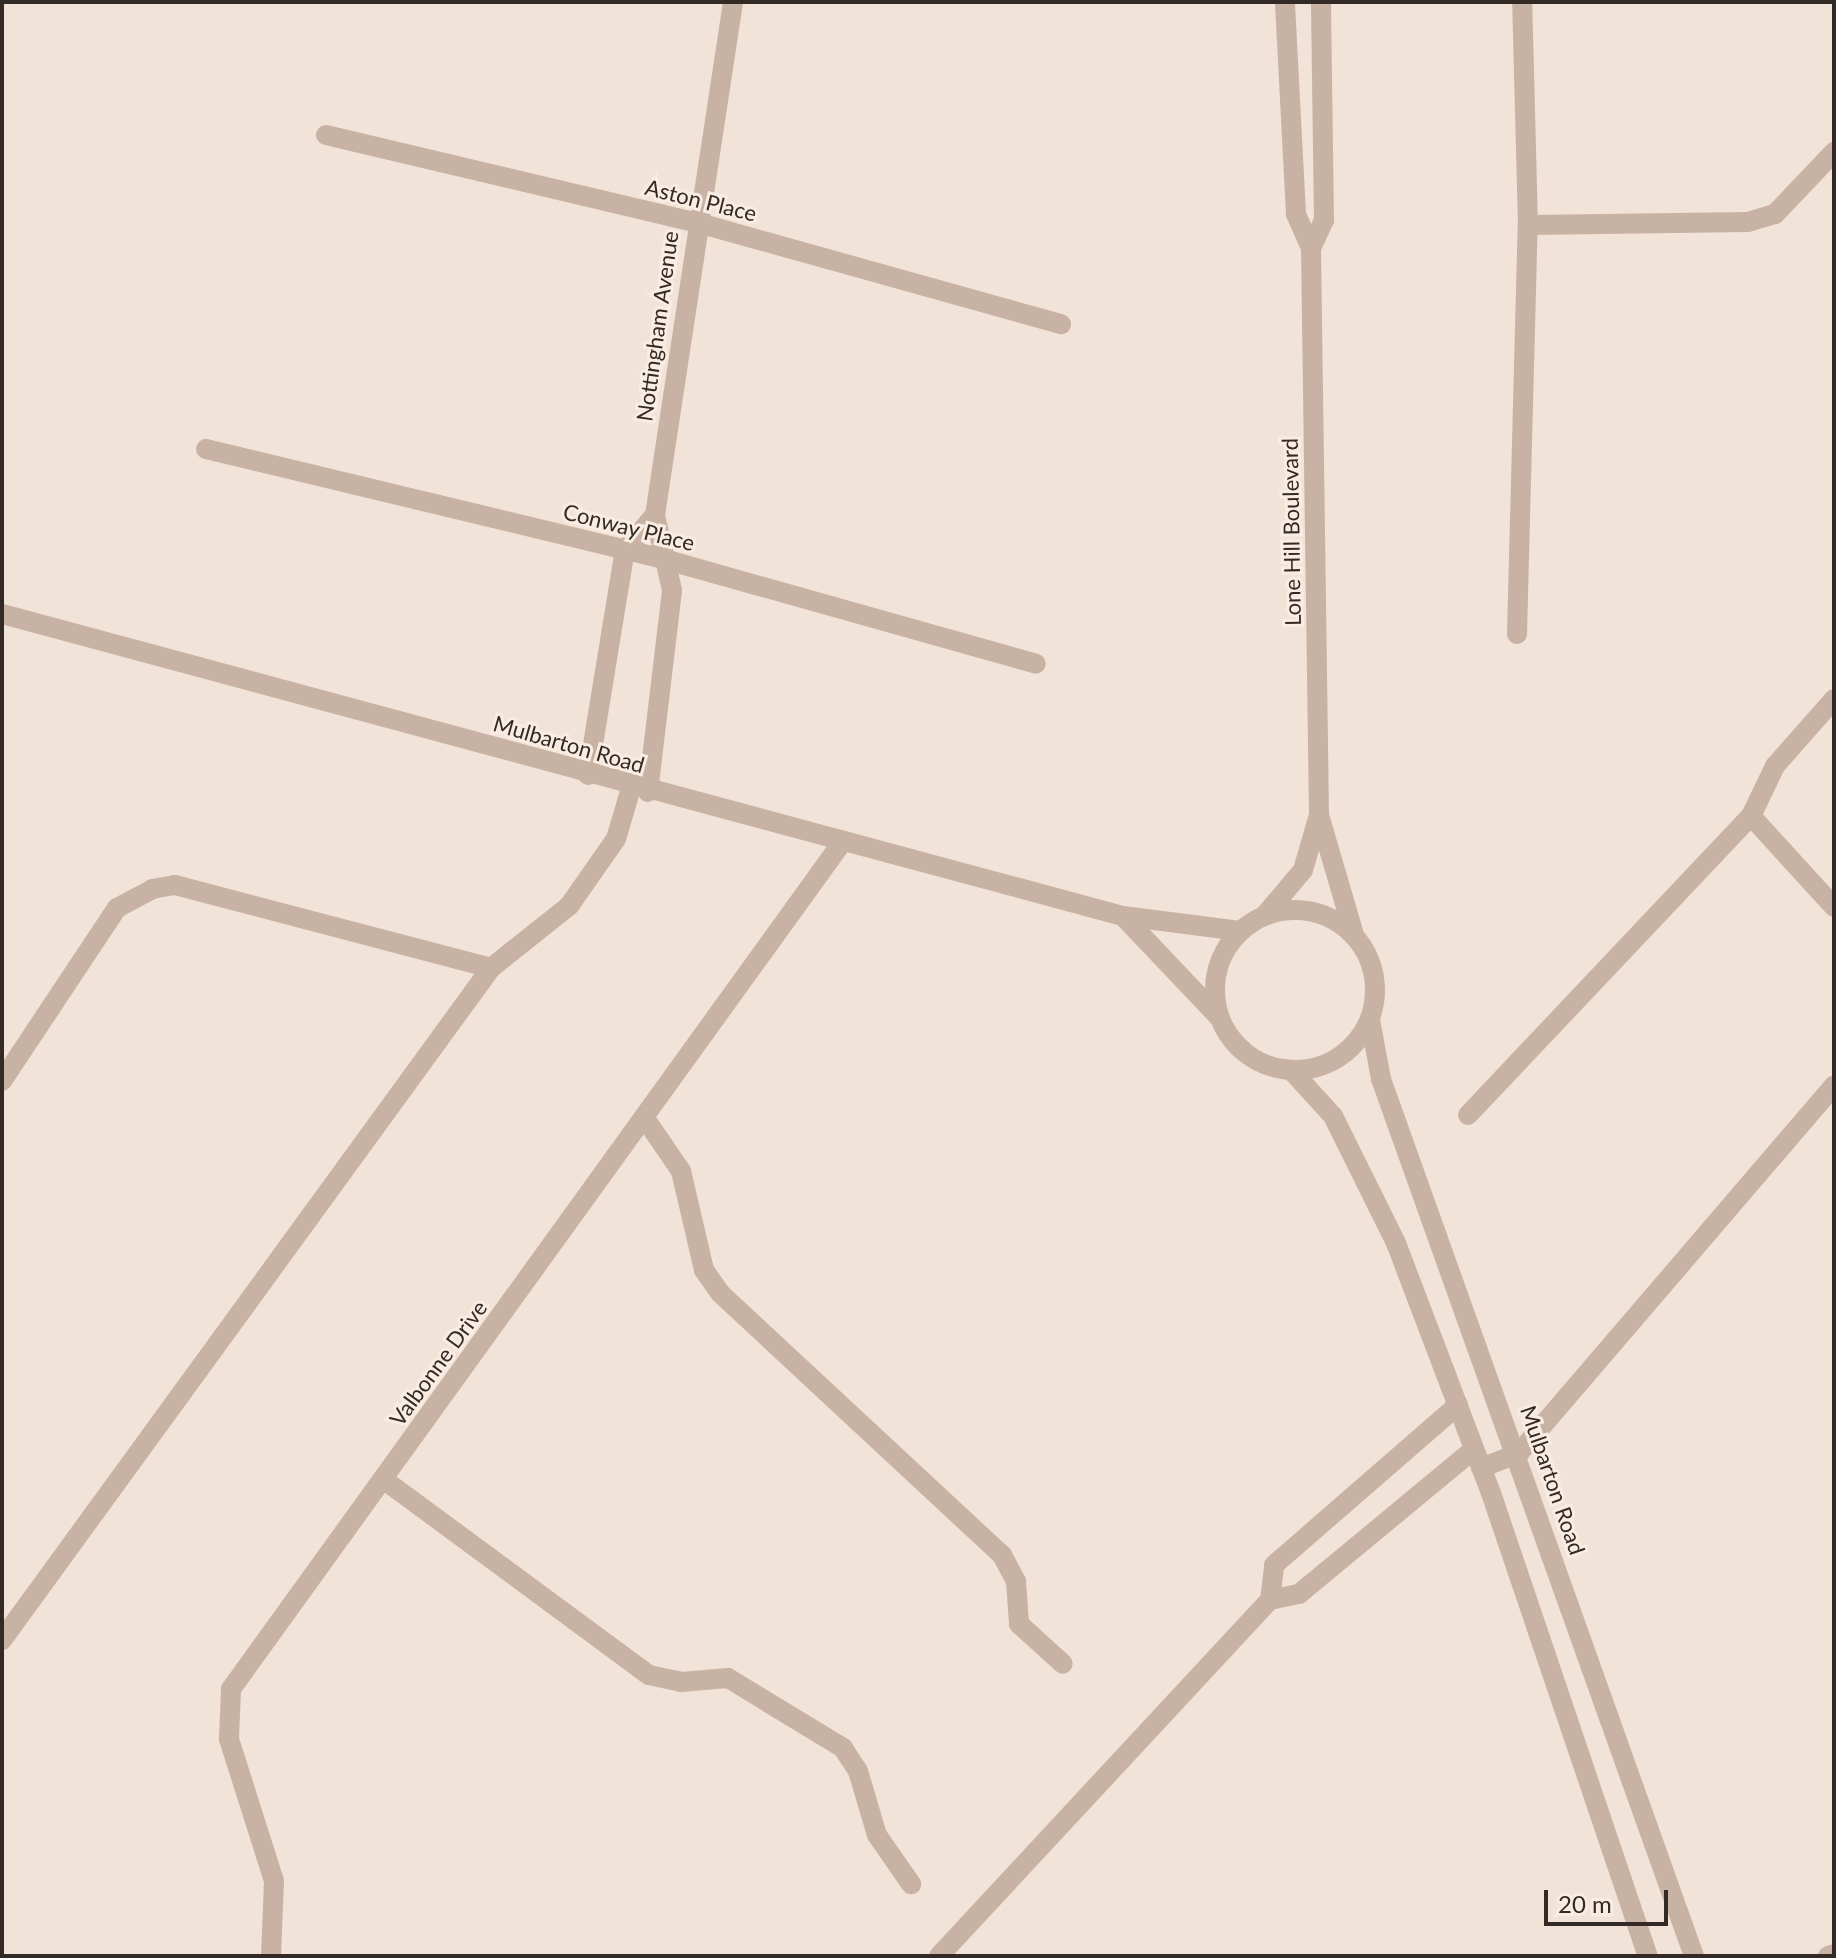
<!DOCTYPE html>
<html>
<head>
<meta charset="utf-8">
<style>
  body { margin:0 }
  #map { position:relative; width:1836px; height:1958px; overflow:hidden; background:#f1e3d7; font-family:Lato,sans-serif }
  div>[style] { position:absolute }
  .service>* { height:20px; margin:-10px; padding:0 10px; transform-origin:10px; border-radius:10px; background:#c8b2a4 }
  .minor>* { height:20px; margin:-10px; padding:0 10px; transform-origin:10px; border-radius:10px; background:#c8b2a4 }
  .tertiary>* { height:20px; margin:-10px; padding:0 10px; transform-origin:10px; border-radius:10px; background:#c8b2a4 }
  .tertiary>.ring { margin:-10px; padding:0; box-sizing:content-box; background:none; border:20px solid #c8b2a4; border-radius:50% }
  span { translate:-50% -50%; white-space:nowrap; text-align:center; line-height:1.15; -webkit-text-stroke:6px #f9ede3; paint-order:stroke }
  .street-label { font-size:22px; color:#332925 }
  .frame { position:absolute; inset:0; border:4px solid #332925; pointer-events:none }
  .scale { position:absolute; left:1544px; top:1890px; width:124px; height:36px; box-sizing:border-box; border:4px solid #332925; border-top:0; padding-left:10px; font-size:24px; line-height:28px; white-space:nowrap; color:#332925; -webkit-text-stroke:6px #f9ede3; paint-order:stroke }
</style>
</head>
<body>
<div id="map">
  <div class="service">
    <i style="left:1468px;top:1115px;width:412px;rotate:-46.6deg"></i>
    <i style="left:646px;top:1120px;width:62px;rotate:55.5deg"></i>
    <i style="left:681px;top:1171px;width:102px;rotate:76.9deg"></i>
    <i style="left:704px;top:1270px;width:29px;rotate:55deg"></i>
    <i style="left:721px;top:1294px;width:384px;rotate:42.9deg"></i>
    <i style="left:1002px;top:1555px;width:30px;rotate:62deg"></i>
    <i style="left:1016px;top:1581px;width:43px;rotate:86deg"></i>
    <i style="left:1019px;top:1624px;width:59px;rotate:42.3deg"></i>
    <i style="left:383px;top:1479px;width:330px;rotate:36.4deg"></i>
    <i style="left:649px;top:1675px;width:33px;rotate:12deg"></i>
    <i style="left:681px;top:1682px;width:47px;rotate:-4.9deg"></i>
    <i style="left:728px;top:1678px;width:135px;rotate:31.3deg"></i>
    <i style="left:843px;top:1748px;width:27px;rotate:57deg"></i>
    <i style="left:858px;top:1771px;width:67px;rotate:73.5deg"></i>
    <i style="left:877px;top:1835px;width:60px;rotate:55.2deg"></i>
  </div>
  <div class="minor">
    <i style="left:326px;top:135px;width:379px;rotate:13.3deg"></i>
    <i style="left:695px;top:222px;width:380px;rotate:15.6deg"></i>
    <i style="left:1528px;top:225px;width:220px;rotate:-0.8deg"></i>
    <i style="left:1748px;top:222px;width:28px;rotate:-17deg"></i>
    <i style="left:1775px;top:214px;width:86px;rotate:-46.4deg"></i>
    <i style="left:206px;top:449px;width:474px;rotate:13.5deg"></i>
    <i style="left:667px;top:560px;width:383px;rotate:15.7deg"></i>
    <i style="left:2px;top:614px;width:1161px;rotate:15.08deg"></i>
    <i style="left:1123px;top:916px;width:118px;rotate:7.3deg"></i>
    <i style="left:1517px;top:634px;width:409px;rotate:-88.5deg"></i>
    <i style="left:1528px;top:225px;width:223px;rotate:-91.5deg"></i>
    <i style="left:1834px;top:699px;width:89px;rotate:131.4deg"></i>
    <i style="left:1775px;top:766px;width:55px;rotate:115.6deg"></i>
    <i style="left:1751px;top:816px;width:123px;rotate:47.6deg"></i>
    <i style="left:588px;top:775px;width:228px;rotate:-80.7deg"></i>
    <i style="left:625px;top:550px;width:46px;rotate:-49.4deg"></i>
    <i style="left:648px;top:792px;width:203px;rotate:-83.2deg"></i>
    <i style="left:672px;top:590px;width:77px;rotate:-102.8deg"></i>
    <i style="left:655px;top:515px;width:519px;rotate:-81.35deg"></i>
    <i style="left:1123px;top:916px;width:139px;rotate:46.5deg"></i>
    <i style="left:2px;top:1081px;width:208px;rotate:-56.4deg"></i>
    <i style="left:117px;top:908px;width:40px;rotate:-28deg"></i>
    <i style="left:152px;top:889px;width:23px;rotate:-10deg"></i>
    <i style="left:175px;top:885px;width:327px;rotate:14.7deg"></i>
    <i style="left:1481px;top:1468px;width:41px;rotate:-21.5deg"></i>
    <i style="left:1519px;top:1453px;width:484px;rotate:-49.4deg"></i>
    <i style="left:1270px;top:1600px;width:35px;rotate:-83deg"></i>
    <i style="left:1274px;top:1565px;width:244px;rotate:-41deg"></i>
    <i style="left:2px;top:1640px;width:831px;rotate:-53.96deg"></i>
    <i style="left:491px;top:968px;width:100px;rotate:-38.5deg"></i>
    <i style="left:569px;top:906px;width:82px;rotate:-55deg"></i>
    <i style="left:616px;top:839px;width:53px;rotate:-73.6deg"></i>
    <i style="left:271px;top:1956px;width:75px;rotate:-87.7deg"></i>
    <i style="left:274px;top:1881px;width:149px;rotate:-107.6deg"></i>
    <i style="left:229px;top:1739px;width:50px;rotate:-87.7deg"></i>
    <i style="left:231px;top:1689px;width:1046px;rotate:-54.18deg"></i>
    <i style="left:939px;top:1956px;width:486px;rotate:-47.1deg"></i>
    <i style="left:1270px;top:1600px;width:30px;rotate:-12deg"></i>
    <i style="left:1299px;top:1594px;width:227px;rotate:-39.6deg"></i>
  </div>
  <div class="tertiary">
    <i style="left:1311px;top:248px;width:31px;rotate:-65deg"></i>
    <i style="left:1324px;top:220px;width:218px;rotate:-90.8deg"></i>
    <i style="left:1319px;top:815px;width:125px;rotate:73.7deg"></i>
    <i class="ring" style="left:1215px;top:910px;width:140px;height:140px"></i>
    <i style="left:1266px;top:914px;width:57px;rotate:-49.9deg"></i>
    <i style="left:1303px;top:870px;width:57px;rotate:-73.8deg"></i>
    <i style="left:1319px;top:815px;width:567px;rotate:-90.81deg"></i>
    <i style="left:1311px;top:248px;width:37px;rotate:-114deg"></i>
    <i style="left:1296px;top:214px;width:212px;rotate:-93deg"></i>
    <i style="left:1370px;top:1020px;width:60px;rotate:79.4deg"></i>
    <i style="left:1381px;top:1079px;width:931px;rotate:70.36deg"></i>
    <i style="left:1292px;top:1071px;width:61px;rotate:47.7deg"></i>
    <i style="left:1333px;top:1116px;width:142px;rotate:63.6deg"></i>
    <i style="left:1396px;top:1243px;width:267px;rotate:69.2deg"></i>
    <i style="left:1491px;top:1493px;width:489px;rotate:71.3deg"></i>
    <i style="left:1828px;top:1956px;width:6px;rotate:-18deg"></i>
  </div>
  <div class="street-label">
    <span style="left:701px;top:200px;rotate:14deg">Aston Place</span>
    <span style="left:657px;top:326px;rotate:-82deg">Nottingham Avenue</span>
    <span style="left:629px;top:527px;rotate:14deg">Conway Place</span>
    <span style="left:1291px;top:532px;rotate:-91deg">Lone Hill Boulevard</span>
    <span style="left:569px;top:744px;rotate:16deg">Mulbarton Road</span>
    <span style="left:438px;top:1363px;rotate:-54deg">Valbonne Drive</span>
    <span style="left:1553px;top:1480px;rotate:71deg">Mulbarton Road</span>
  </div>
  <div class="frame"></div>
  <div class="scale">20 m</div>
</div>
</body>
</html>
